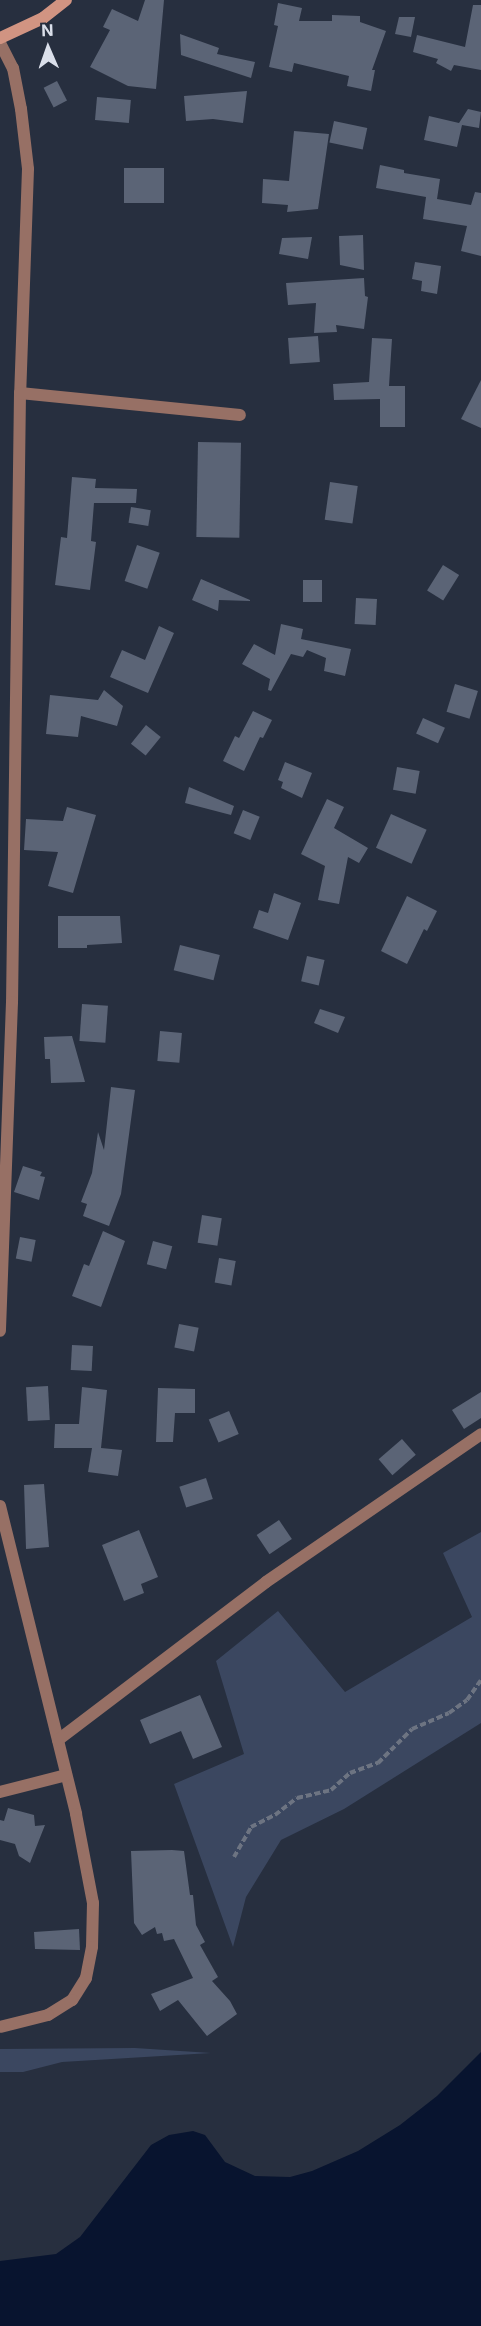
<!DOCTYPE html>
<html>
<head>
<meta charset="utf-8">
<style>
  body { margin:0 }
  #map { position:relative; width:481px; height:2326px; overflow:hidden; background:#272f3f; font-family:Inter,sans-serif }
  div>[style] { position:absolute }
  .green>* { inset:0; background:#3b4760 }
  .water>* { inset:0; background:#08142f }
  .building>* { inset:0; background:#5b6476; transform-origin:0 0 }
  .path>* { height:4px; margin-top:-2px; transform-origin:0; background:repeating-linear-gradient(90deg,#6d7482 0 6px,transparent 0 9px) }
  .street>* { height:12px; margin:-6px; padding:0 6px; transform-origin:6px; border-radius:6px; background:#977065 }
  .secondary>* { height:12px; margin:-6px; padding:0 6px; transform-origin:6px; border-radius:6px; background:#d19482 }
  span { translate:-50% -50%; white-space:nowrap; text-align:center; line-height:1.15; -webkit-text-stroke:4.5px #272f3f; paint-order:stroke }
  .north { position:absolute; left:18px; top:18px; width:60px; height:60px; -webkit-text-stroke:4px #272f3f; paint-order:stroke; rotate:358deg; font-size:16px; font-weight:700; line-height:24px; text-align:center; color:#dadfea }
  .north::after { content:''; display:block; margin:auto; width:21px; height:27px; background:#dadfea; clip-path:polygon(50% 0,100% 100%,50% 72%,0 100%) }
</style>
</head>
<body>
<div id="map">
  <div class="green">
    <i style="clip-path:polygon(481px 1532px,481px 1723px,344px 1809px,281px 1840px,246px 1897px,233px 1947px,174px 1784px,244px 1754px,216px 1661px,278px 1611px,345px 1692px,472px 1617px,443px 1553px)"></i>
    <i style="clip-path:polygon(135px 2048px,211px 2053px,62px 2062px,23px 2072px,0 2072px,0 2049px)"></i>
  </div>
  <div class="water">
    <i style="clip-path:polygon(481px 2052px,481px 2326px,0 2326px,0 2261px,56px 2254px,80px 2237px,151px 2145px,169px 2135px,193px 2131px,205px 2135px,225px 2162px,255px 2176px,290px 2177px,312px 2171px,358px 2151px,400px 2125px,437px 2096px)"></i>
  </div>
  <div class="building">
    <i style="clip-path:polygon(145px 0,164px 0,156px 89px,128px 86px,90px 67px,110px 30px,103px 27px,112px 9px,138px 21px)"></i>
    <i style="clip-path:polygon(278px 3px,302px 8px,299px 21px,332px 21px,332px 15px,360px 16px,360px 22px,386px 31px,372px 70px,375px 70px,371px 91px,347px 86px,349px 76px,294px 63px,292px 72px,269px 67px,278px 26px,274px 25px)"></i>
    <i style="clip-path:polygon(473px 5px,481px 5px,481px 70px,454px 65px,451px 71px,436px 63px,438px 59px,413px 52px,417px 35px,465px 47px)"></i>
    <i style="clip-path:polygon(399px 17px,415px 17px,411px 37px,395px 34px)"></i>
    <i style="clip-path:polygon(180px 34px,219px 48px,217px 54px,255px 62px,251px 78px,181px 55px)"></i>
    <i style="left:57px;top:81px;width:22px;height:15px;rotate:63deg"></i>
    <i style="clip-path:polygon(247px 91px,243px 123px,213px 119px,186px 121px,184px 96px)"></i>
    <i style="left:97px;top:97px;width:34px;height:23px;rotate:5deg"></i>
    <i style="clip-path:polygon(468px 109px,481px 112px,479px 128px,462px 125px,457px 147px,424px 140px,429px 116px,459px 123px)"></i>
    <i style="left:334px;top:121px;width:34px;height:22px;rotate:12deg"></i>
    <i style="clip-path:polygon(294px 131px,329px 134px,318px 209px,287px 212px,288px 205px,262px 203px,263px 179px,289px 181px)"></i>
    <i style="clip-path:polygon(380px 165px,404px 170px,404px 173px,440px 179px,437px 199px,471px 205px,475px 192px,481px 193px,481px 256px,461px 251px,467px 226px,423px 219px,426px 197px,376px 188px)"></i>
    <i style="left:124px;top:168px;width:40px;height:35px"></i>
    <i style="clip-path:polygon(363px 235px,364px 270px,340px 265px,339px 236px)"></i>
    <i style="clip-path:polygon(312px 237px,308px 259px,279px 254px,282px 238px)"></i>
    <i style="clip-path:polygon(415px 262px,441px 266px,437px 294px,421px 291px,422px 281px,412px 279px)"></i>
    <i style="clip-path:polygon(364px 278px,365px 296px,368px 297px,364px 329px,336px 325px,337px 332px,314px 333px,316px 303px,288px 305px,286px 283px)"></i>
    <i style="left:318px;top:336px;width:26px;height:30px;rotate:86deg"></i>
    <i style="clip-path:polygon(372px 338px,392px 339px,389px 386px,405px 386px,405px 427px,380px 427px,380px 399px,334px 400px,333px 384px,369px 382px)"></i>
    <i style="clip-path:polygon(481px 380px,481px 428px,461px 419px)"></i>
    <i style="left:198px;top:442px;width:43px;height:95px;rotate:1deg"></i>
    <i style="clip-path:polygon(72px 477px,96px 479px,95px 488px,137px 489px,136px 503px,94px 503px,91px 541px,96px 542px,90px 590px,55px 585px,61px 537px,67px 538px)"></i>
    <i style="left:330px;top:482px;width:28px;height:38px;rotate:8deg"></i>
    <i style="left:131px;top:507px;width:20px;height:16px;rotate:9deg"></i>
    <i style="left:137px;top:545px;width:24px;height:38px;rotate:19deg"></i>
    <i style="left:443px;top:565px;width:19px;height:30px;rotate:32deg"></i>
    <i style="clip-path:polygon(201px 579px,250px 600px,250px 601px,219px 600px,218px 611px,192px 600px)"></i>
    <i style="left:303px;top:580px;width:19px;height:22px"></i>
    <i style="left:356px;top:598px;width:21px;height:26px;rotate:3deg"></i>
    <i style="clip-path:polygon(281px 624px,303px 629px,301px 639px,351px 649px,345px 676px,324px 671px,326px 658px,307px 650px,303px 657px,291px 654px,271px 691px,268px 690px,270px 679px,242px 664px,254px 644px,275px 655px)"></i>
    <i style="clip-path:polygon(159px 626px,174px 633px,148px 693px,110px 677px,122px 650px,145px 660px)"></i>
    <i style="left:455px;top:684px;width:24px;height:29px;rotate:17deg"></i>
    <i style="clip-path:polygon(104px 690px,123px 706px,117px 726px,81px 716px,78px 737px,46px 734px,50px 695px,98px 700px)"></i>
    <i style="clip-path:polygon(253px 711px,272px 720px,263px 738px,260px 737px,244px 771px,223px 761px,235px 736px,239px 738px)"></i>
    <i style="left:423px;top:718px;width:24px;height:17px;rotate:24deg"></i>
    <i style="left:146px;top:725px;width:19px;height:24px;rotate:39deg"></i>
    <i style="clip-path:polygon(285px 762px,312px 773px,302px 798px,281px 788px,283px 782px,278px 780px)"></i>
    <i style="left:397px;top:767px;width:23px;height:23px;rotate:10deg"></i>
    <i style="clip-path:polygon(189px 787px,234px 806px,231px 815px,185px 803px)"></i>
    <i style="clip-path:polygon(327px 799px,344px 807px,334px 828px,368px 848px,359px 863px,348px 857px,339px 904px,318px 900px,325px 866px,301px 854px)"></i>
    <i style="clip-path:polygon(67px 807px,96px 815px,73px 893px,48px 886px,58px 852px,24px 850px,26px 819px,63px 821px)"></i>
    <i style="left:243px;top:810px;width:18px;height:25px;rotate:22deg"></i>
    <i style="left:391px;top:814px;width:39px;height:37px;rotate:24deg"></i>
    <i style="clip-path:polygon(274px 893px,301px 903px,288px 940px,253px 928px,259px 910px,268px 913px)"></i>
    <i style="clip-path:polygon(407px 896px,437px 911px,427px 931px,424px 929px,407px 964px,381px 951px)"></i>
    <i style="clip-path:polygon(58px 916px,120px 916px,122px 943px,87px 945px,87px 948px,58px 948px)"></i>
    <i style="left:180px;top:945px;width:41px;height:26px;rotate:14deg"></i>
    <i style="left:307px;top:956px;width:18px;height:26px;rotate:13deg"></i>
    <i style="left:82px;top:1004px;width:26px;height:37px;rotate:4deg"></i>
    <i style="clip-path:polygon(320px 1009px,345px 1017px,338px 1033px,314px 1023px)"></i>
    <i style="left:160px;top:1031px;width:22px;height:30px;rotate:5deg"></i>
    <i style="clip-path:polygon(72px 1036px,85px 1082px,51px 1083px,50px 1059px,45px 1059px,44px 1037px)"></i>
    <i style="clip-path:polygon(111px 1087px,135px 1090px,121px 1194px,109px 1226px,83px 1216px,87px 1204px,81px 1202px,92px 1173px,98px 1132px,104px 1150px)"></i>
    <i style="clip-path:polygon(23px 1166px,42px 1172px,40px 1176px,45px 1177px,39px 1200px,14px 1192px)"></i>
    <i style="left:202px;top:1215px;width:20px;height:28px;rotate:9deg"></i>
    <i style="clip-path:polygon(103px 1231px,125px 1241px,101px 1307px,72px 1296px,84px 1264px,89px 1266px)"></i>
    <i style="left:20px;top:1237px;width:16px;height:22px;rotate:11deg"></i>
    <i style="left:153px;top:1241px;width:20px;height:24px;rotate:15deg"></i>
    <i style="left:219px;top:1258px;width:17px;height:25px;rotate:10deg"></i>
    <i style="left:179px;top:1324px;width:20px;height:24px;rotate:11deg"></i>
    <i style="left:72px;top:1345px;width:21px;height:25px;rotate:3deg"></i>
    <i style="left:48px;top:1386px;width:34px;height:22px;rotate:87deg"></i>
    <i style="clip-path:polygon(82px 1387px,107px 1390px,101px 1448px,122px 1450px,118px 1476px,88px 1472px,92px 1448px,54px 1448px,55px 1424px,79px 1424px)"></i>
    <i style="clip-path:polygon(158px 1388px,195px 1389px,195px 1413px,175px 1413px,173px 1442px,156px 1442px)"></i>
    <i style="clip-path:polygon(481px 1392px,481px 1418px,464px 1429px,452px 1410px)"></i>
    <i style="left:229px;top:1411px;width:25px;height:22px;rotate:67deg"></i>
    <i style="left:402px;top:1439px;width:21px;height:31px;rotate:49deg"></i>
    <i style="left:206px;top:1478px;width:22px;height:28px;rotate:72deg"></i>
    <i style="clip-path:polygon(44px 1484px,49px 1547px,26px 1549px,24px 1485px)"></i>
    <i style="left:279px;top:1520px;width:23px;height:27px;rotate:56deg"></i>
    <i style="clip-path:polygon(139px 1530px,158px 1577px,141px 1584px,144px 1593px,124px 1601px,102px 1545px)"></i>
    <i style="clip-path:polygon(200px 1695px,222px 1747px,193px 1759px,181px 1731px,150px 1744px,140px 1720px)"></i>
    <i style="clip-path:polygon(8px 1808px,34px 1815px,35px 1826px,45px 1825px,30px 1863px,19px 1856px,15px 1844px,0 1840px,0 1820px,4px 1821px)"></i>
    <i style="clip-path:polygon(172px 1850px,184px 1851px,190px 1895px,193px 1895px,196px 1925px,205px 1942px,200px 1945px,218px 1977px,212px 1981px,230px 2001px,237px 2014px,207px 2036px,178px 2000px,160px 2011px,151px 1994px,193px 1978px,174px 1939px,164px 1941px,162px 1933px,157px 1934px,155px 1927px,142px 1935px,134px 1923px,131px 1851px)"></i>
    <i style="clip-path:polygon(79px 1929px,80px 1950px,35px 1949px,34px 1932px)"></i>
  </div>
  <div class="path">
    <i style="left:234px;top:1857px;width:34px;rotate:-60deg"></i>
    <i style="left:251px;top:1827px;width:27px;rotate:-27deg"></i>
    <i style="left:275px;top:1815px;width:28px;rotate:-38deg"></i>
    <i style="left:297px;top:1798px;width:35px;rotate:-13deg"></i>
    <i style="left:331px;top:1790px;width:25px;rotate:-42deg"></i>
    <i style="left:350px;top:1773px;width:30px;rotate:-20deg"></i>
    <i style="left:378px;top:1763px;width:48px;rotate:-45deg"></i>
    <i style="left:412px;top:1729px;width:40px;rotate:-23.4deg"></i>
    <i style="left:449px;top:1713px;width:22px;rotate:-36deg"></i>
    <i style="left:467px;top:1700px;width:24px;rotate:-55deg"></i>
  </div>
  <div class="street">
    <i style="left:0;top:43px;width:28px;rotate:63deg"></i>
    <i style="left:13px;top:68px;width:42px;rotate:79deg"></i>
    <i style="left:21px;top:109px;width:60px;rotate:83.3deg"></i>
    <i style="left:28px;top:169px;width:224px;rotate:92deg"></i>
    <i style="left:20px;top:393px;width:609px;rotate:90.75deg"></i>
    <i style="left:12px;top:1002px;width:329px;rotate:92.1deg"></i>
    <i style="left:20px;top:393px;width:221px;rotate:5.7deg"></i>
    <i style="left:0;top:1506px;width:317px;rotate:76.1deg"></i>
    <i style="left:76px;top:1814px;width:91px;rotate:79.2deg"></i>
    <i style="left:93px;top:1903px;width:44px;rotate:91.3deg"></i>
    <i style="left:92px;top:1947px;width:32px;rotate:101deg"></i>
    <i style="left:86px;top:1978px;width:26px;rotate:122deg"></i>
    <i style="left:72px;top:2000px;width:28px;rotate:148deg"></i>
    <i style="left:48px;top:2015px;width:49px;rotate:166deg"></i>
    <i style="left:58px;top:1740px;width:261px;rotate:-37.2deg"></i>
    <i style="left:266px;top:1582px;width:261px;rotate:-34.5deg"></i>
    <i style="left:0;top:1792px;width:68px;rotate:-14.4deg"></i>
  </div>
  <div class="secondary">
    <i style="left:0;top:38px;width:47px;rotate:-24.9deg"></i>
    <i style="left:43px;top:18px;width:29px;rotate:-38deg"></i>
  </div>
  <div class="north">N</div>
</div>
</body>
</html>
